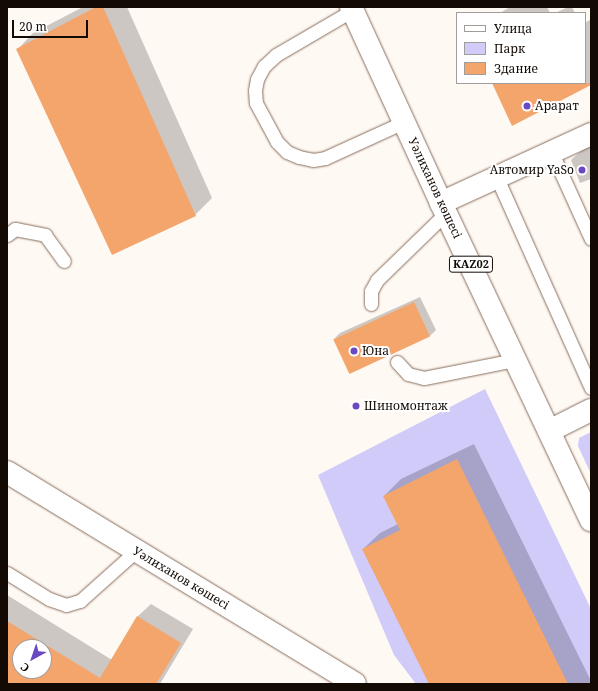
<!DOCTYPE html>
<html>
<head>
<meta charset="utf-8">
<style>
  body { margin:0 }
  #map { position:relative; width:598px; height:691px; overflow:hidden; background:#fff9f4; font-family:"Noto Serif",serif }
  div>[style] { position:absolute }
  .green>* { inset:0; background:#d1cbf9 }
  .shadow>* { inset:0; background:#0003 }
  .building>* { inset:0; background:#f4a56c; transform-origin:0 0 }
  .roads { filter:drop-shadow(0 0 1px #896e5c) drop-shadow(0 0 1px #896e5c) }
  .lane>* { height:13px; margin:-6.5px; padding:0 6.5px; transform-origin:6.5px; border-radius:6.5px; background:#fff }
  .street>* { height:22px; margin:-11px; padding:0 11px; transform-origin:11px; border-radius:11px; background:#fff }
  .secondary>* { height:22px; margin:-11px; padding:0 11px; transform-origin:11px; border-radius:11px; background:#fff }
  .highway>* { height:22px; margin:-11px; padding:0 11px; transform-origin:11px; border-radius:11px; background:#fff }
  .dots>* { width:11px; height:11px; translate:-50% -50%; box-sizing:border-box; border:2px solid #fff; border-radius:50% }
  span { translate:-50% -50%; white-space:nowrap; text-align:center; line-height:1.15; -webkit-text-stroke:4px #fff; paint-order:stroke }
  .shield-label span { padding:1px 3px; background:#fff; border:1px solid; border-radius:3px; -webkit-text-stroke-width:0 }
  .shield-label { font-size:11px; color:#130a04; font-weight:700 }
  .poi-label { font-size:12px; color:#130a04 }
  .left { translate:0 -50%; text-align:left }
  .right { translate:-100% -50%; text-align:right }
  .street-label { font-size:12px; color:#130a04 }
  .frame { position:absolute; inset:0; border:8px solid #130a04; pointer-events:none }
  .legend { position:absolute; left:456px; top:12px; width:130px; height:72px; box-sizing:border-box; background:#fff; border:1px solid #a19d9b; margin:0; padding:5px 7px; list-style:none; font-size:12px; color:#130a04 }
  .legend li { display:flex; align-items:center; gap:8px; height:20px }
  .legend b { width:20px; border:1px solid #a19d9b }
  .north { position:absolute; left:12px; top:639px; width:40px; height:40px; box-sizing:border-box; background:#fff; border:1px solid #a19d9b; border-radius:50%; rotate:220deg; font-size:11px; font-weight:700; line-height:16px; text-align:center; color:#130a04 }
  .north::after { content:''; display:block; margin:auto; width:14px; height:18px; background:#6a48c1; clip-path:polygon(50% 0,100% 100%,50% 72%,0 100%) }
  .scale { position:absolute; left:12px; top:20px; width:76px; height:18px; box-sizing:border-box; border:2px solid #130a04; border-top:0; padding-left:5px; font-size:12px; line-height:14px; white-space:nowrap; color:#130a04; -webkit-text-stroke:3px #fff; paint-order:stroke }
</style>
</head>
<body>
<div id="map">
  <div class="green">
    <i style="clip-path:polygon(485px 389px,591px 609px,591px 684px,416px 684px,394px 655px,318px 475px)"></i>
    <i style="clip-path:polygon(591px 432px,591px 474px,578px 446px,579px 438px)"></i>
  </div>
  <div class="shadow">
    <i style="clip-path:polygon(83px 7px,127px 7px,212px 198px,195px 215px,17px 50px,33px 33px)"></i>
    <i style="clip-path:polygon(510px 7px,547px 7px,550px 13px,500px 13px)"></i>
    <i style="clip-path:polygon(568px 7px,572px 7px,575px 13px,555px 13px)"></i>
    <i style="clip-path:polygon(591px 19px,591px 84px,494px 83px,585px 83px,585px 23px)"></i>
    <i style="clip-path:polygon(591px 142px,591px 179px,580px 183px,571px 160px)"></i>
    <i style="clip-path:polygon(420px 297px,436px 330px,430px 336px,334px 339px,340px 333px)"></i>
    <i style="clip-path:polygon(474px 444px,591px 681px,591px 684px,430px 684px,363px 549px,380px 533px,398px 524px,384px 496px,401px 479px)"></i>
    <i style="clip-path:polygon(evenodd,7px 595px,112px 660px,137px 617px,151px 604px,193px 629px,160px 684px,7px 684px,7px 595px,20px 647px,44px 647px,44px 671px,20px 671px,20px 647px)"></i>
  </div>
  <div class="building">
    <i style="clip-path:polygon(96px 7px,103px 7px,196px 216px,112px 255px,16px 49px)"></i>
    <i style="clip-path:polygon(492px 83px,591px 83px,591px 85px,512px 126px)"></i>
    <i style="left:414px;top:302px;width:38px;height:89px;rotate:65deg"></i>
    <i style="clip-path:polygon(457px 459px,568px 684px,429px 684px,362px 549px,400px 530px,383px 496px)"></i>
    <i style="clip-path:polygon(evenodd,137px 616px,181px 643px,156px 684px,7px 684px,7px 621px,100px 678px,137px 616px,20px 647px,44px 647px,44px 671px,20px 671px,20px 647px)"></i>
  </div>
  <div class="roads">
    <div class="lane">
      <i style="left:353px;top:10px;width:89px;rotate:149.7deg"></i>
      <i style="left:276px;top:55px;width:16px;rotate:137deg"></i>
      <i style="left:264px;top:66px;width:15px;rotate:118deg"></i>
      <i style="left:257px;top:79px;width:11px;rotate:100deg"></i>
      <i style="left:255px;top:90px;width:13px;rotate:86deg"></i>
      <i style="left:256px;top:103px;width:44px;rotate:61.7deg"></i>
      <i style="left:277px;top:142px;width:14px;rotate:45deg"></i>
      <i style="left:287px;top:152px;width:13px;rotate:23deg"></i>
      <i style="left:299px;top:157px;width:14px;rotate:12deg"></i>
      <i style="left:313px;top:160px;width:12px;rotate:-9deg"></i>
      <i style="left:325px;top:158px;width:87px;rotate:-24.5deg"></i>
      <i style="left:552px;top:153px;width:94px;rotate:65.6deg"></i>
      <i style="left:497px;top:178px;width:230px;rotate:65.9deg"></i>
      <i style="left:7px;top:235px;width:10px;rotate:-37deg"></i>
      <i style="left:15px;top:229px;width:31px;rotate:11deg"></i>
      <i style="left:45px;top:235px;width:32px;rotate:54deg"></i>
      <i style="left:371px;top:304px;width:13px;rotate:-90deg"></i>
      <i style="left:371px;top:291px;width:13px;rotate:-61deg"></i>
      <i style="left:377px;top:280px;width:96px;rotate:-44.2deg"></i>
      <i style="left:397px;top:362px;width:16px;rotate:47deg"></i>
      <i style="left:408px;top:374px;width:16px;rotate:14deg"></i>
      <i style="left:424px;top:378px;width:93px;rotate:-11.2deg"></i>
      <i style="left:7px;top:573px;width:49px;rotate:31.8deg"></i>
      <i style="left:49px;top:599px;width:18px;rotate:19deg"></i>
      <i style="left:66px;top:605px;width:15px;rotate:-16deg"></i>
      <i style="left:80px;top:601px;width:75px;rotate:-41.8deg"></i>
    </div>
    <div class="street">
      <i style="left:441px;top:203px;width:165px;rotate:-24.7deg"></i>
      <i style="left:549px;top:431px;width:47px;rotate:-26.6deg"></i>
    </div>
    <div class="secondary">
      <i style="left:7px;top:472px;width:407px;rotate:31.3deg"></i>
    </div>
    <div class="highway">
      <i style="left:351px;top:7px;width:216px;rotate:65.3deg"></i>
      <i style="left:441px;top:203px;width:351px;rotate:64.7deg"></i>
    </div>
  </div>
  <div class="dots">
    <i style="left:527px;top:106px;background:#6a48c1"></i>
    <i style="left:582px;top:170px;background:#6a48c1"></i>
    <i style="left:354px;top:351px;background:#6a48c1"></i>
    <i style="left:356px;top:406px;background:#6a48c1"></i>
  </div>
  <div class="shield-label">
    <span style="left:471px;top:264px">KАZ02</span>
  </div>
  <div class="poi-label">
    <span class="left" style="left:535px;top:106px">Арарат</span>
    <span class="right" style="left:574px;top:170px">Автомир YaSo</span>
    <span class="left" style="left:362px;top:351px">Юна</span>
    <span class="left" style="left:364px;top:406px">Шиномонтаж</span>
  </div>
  <div class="street-label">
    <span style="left:435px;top:188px;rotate:65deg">Уәлиханов көшесі</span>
    <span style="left:181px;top:578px;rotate:31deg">Уәлиханов көшесі</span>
  </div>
  <div class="frame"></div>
  <ul class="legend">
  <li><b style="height:5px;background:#fff"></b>Улица</li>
  <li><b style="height:11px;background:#d1cbf9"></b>Парк</li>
  <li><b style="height:11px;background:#f4a56c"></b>Здание</li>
  </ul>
  <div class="north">С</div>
  <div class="scale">20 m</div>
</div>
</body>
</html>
